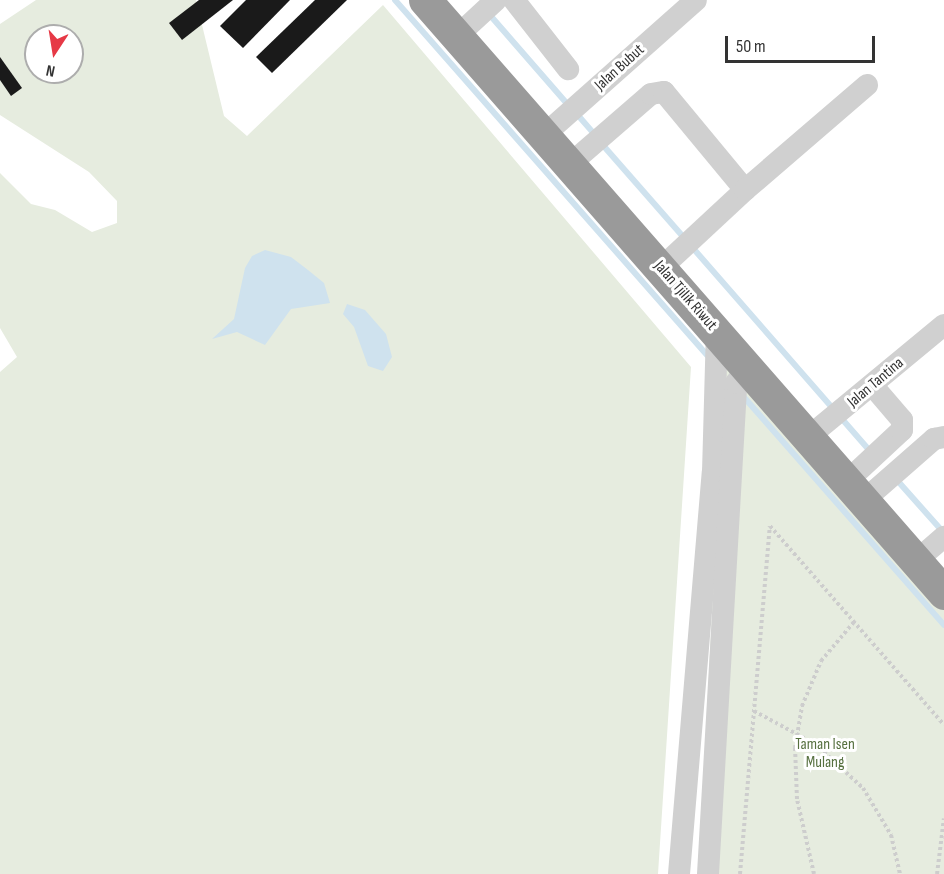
<!DOCTYPE html>
<html>
<head>
<meta charset="utf-8">
<style>
  body { margin:0 }
  #map { position:relative; width:944px; height:874px; overflow:hidden; background:#fff; font-family:"Sofia Sans Condensed",sans-serif }
  div>[style] { position:absolute }
  .green>* { inset:0; background:#e6ecdf }
  .water>* { inset:0; background:#cfe2ee }
  .stream>* { height:6px; margin:-3px; padding:0 3px; transform-origin:3px; border-radius:3px; background:#cfe2ee }
  .building>* { inset:0; background:#1a1a1a }
  .path>* { height:4px; margin-top:-2px; transform-origin:0; background:repeating-linear-gradient(90deg,#cdcdcd 0 3px,transparent 0 6px) }
  .minor>* { height:22px; margin:-11px; padding:0 11px; transform-origin:11px; border-radius:11px; background:#d0d0d0 }
  .highway>* { height:33px; margin:-16.5px; padding:0 16.5px; transform-origin:16.5px; border-radius:16.5px; background:#9a9a9a }
  span { translate:-50% -50%; white-space:nowrap; text-align:center; line-height:1.15; -webkit-text-stroke:6px #fff; paint-order:stroke }
  .street-label { font-size:16px; color:#333 }
  .park-label { font-size:16px; color:#56703f }
  .north { position:absolute; left:24px; top:24px; width:60px; height:60px; box-sizing:border-box; background:#fff; border:2px solid #adadad; border-radius:50%; rotate:192deg; font-size:16px; font-weight:700; line-height:24px; text-align:center; color:#333 }
  .north::after { content:''; display:block; margin:auto; width:21px; height:27px; background:#e63946; clip-path:polygon(50% 0,100% 100%,50% 72%,0 100%) }
  .scale { position:absolute; left:725px; top:36px; width:150px; height:27px; box-sizing:border-box; border:3px solid #333; border-top:0; padding-left:8px; font-size:18px; line-height:21px; white-space:nowrap; color:#333; -webkit-text-stroke:4px #fff; paint-order:stroke }
</style>
</head>
<body>
<div id="map">
  <div class="green">
    <i style="clip-path:polygon(evenodd,36px 0,196px 0,224px 116px,247px 136px,383px 5px,691px 367px,658px 874px,0 874px,0 372px,17px 357px,0 328px,0 173px,31px 204px,55px 210px,92px 232px,117px 223px,117px 201px,89px 172px,0 115px,0 24px,36px 0,36px 36px,72px 36px,72px 72px,36px 72px,36px 36px)"></i>
    <i style="clip-path:polygon(725px 351px,944px 603px,944px 874px,699px 874px)"></i>
  </div>
  <div class="water">
    <i style="clip-path:polygon(265px 250px,291px 257px,308px 270px,324px 283px,330px 303px,291px 309px,265px 345px,237px 332px,212px 339px,234px 319px,245px 268px,252px 256px)"></i>
    <i style="clip-path:polygon(347px 304px,365px 310px,386px 334px,392px 357px,383px 371px,368px 366px,354px 327px,343px 314px)"></i>
  </div>
  <div class="stream">
    <i style="left:395px;top:0;width:476px;rotate:48.7deg"></i>
    <i style="left:489px;top:14px;width:122px;rotate:49deg"></i>
    <i style="left:576px;top:113px;width:29px;rotate:49deg"></i>
    <i style="left:601px;top:143px;width:128px;rotate:48.8deg"></i>
    <i style="left:692px;top:247px;width:272px;rotate:48.9deg"></i>
    <i style="left:742px;top:395px;width:306px;rotate:48.7deg"></i>
    <i style="left:896px;top:479px;width:71px;rotate:48.4deg"></i>
  </div>
  <div class="building">
    <i style="clip-path:polygon(199px 0,233px 0,182px 40px,169px 23px)"></i>
    <i style="clip-path:polygon(246px 0,290px 0,243px 48px,220px 26px)"></i>
    <i style="clip-path:polygon(315px 0,347px 0,272px 73px,256px 57px)"></i>
    <i style="clip-path:polygon(0 57px,22px 88px,11px 96px,0 80px)"></i>
  </div>
  <div class="path">
    <i style="left:754px;top:711px;width:69px;rotate:28.4deg"></i>
    <i style="left:815px;top:744px;width:65px;rotate:42.5deg"></i>
    <i style="left:863px;top:788px;width:55px;rotate:59.2deg"></i>
    <i style="left:891px;top:835px;width:40px;rotate:77deg"></i>
    <i style="left:740px;top:874px;width:349px;rotate:-85.1deg"></i>
    <i style="left:770px;top:526px;width:264px;rotate:48.8deg"></i>
    <i style="left:814px;top:874px;width:77px;rotate:-102.8deg"></i>
    <i style="left:797px;top:799px;width:51px;rotate:-92.2deg"></i>
    <i style="left:795px;top:748px;width:43px;rotate:-80.5deg"></i>
    <i style="left:802px;top:706px;width:49px;rotate:-67.1deg"></i>
    <i style="left:821px;top:661px;width:51px;rotate:-49.8deg"></i>
    <i style="left:937px;top:874px;width:56px;rotate:-82.9deg"></i>
  </div>
  <div class="minor">
    <i style="left:514px;top:0;width:88px;rotate:52deg"></i>
    <i style="left:456px;top:37px;width:54px;rotate:-42.8deg"></i>
    <i style="left:544px;top:135px;width:203px;rotate:-41.6deg"></i>
    <i style="left:569px;top:165px;width:108px;rotate:-40.9deg"></i>
    <i style="left:651px;top:94px;width:13px;rotate:-9deg"></i>
    <i style="left:664px;top:92px;width:127px;rotate:50.4deg"></i>
    <i style="left:745px;top:190px;width:115px;rotate:137.1deg"></i>
    <i style="left:745px;top:190px;width:161px;rotate:-40.7deg"></i>
    <i style="left:806px;top:439px;width:179px;rotate:-39.6deg"></i>
    <i style="left:844px;top:484px;width:79px;rotate:-43deg"></i>
    <i style="left:902px;top:430px;width:10px;rotate:-90deg"></i>
    <i style="left:902px;top:420px;width:45px;rotate:-130.5deg"></i>
    <i style="left:862px;top:502px;width:96px;rotate:-41.2deg"></i>
    <i style="left:934px;top:439px;width:10px;rotate:-11deg"></i>
    <i style="left:916px;top:561px;width:37px;rotate:-41deg"></i>
    <i style="left:679px;top:874px;width:403px;rotate:-85.2deg"></i>
    <i style="left:713px;top:472px;width:140px;rotate:-88.4deg"></i>
    <i style="left:708px;top:874px;width:492px;rotate:-86.7deg"></i>
    <i style="left:736px;top:383px;width:19px;rotate:-54deg"></i>
  </div>
  <div class="highway">
    <i style="left:425px;top:0;width:788px;rotate:48.81deg"></i>
  </div>
  <div class="street-label">
    <span style="left:620px;top:68px;rotate:-42deg">Jalan Bubut</span>
    <span style="left:685px;top:296px;rotate:49deg">Jalan Tjilik Riwut</span>
    <span style="left:876px;top:383px;rotate:-40deg">Jalan Tantina</span>
  </div>
  <div class="park-label">
    <span style="left:825px;top:754px">Taman Isen<br>Mulang</span>
  </div>
  <div class="north">N</div>
  <div class="scale">50 m</div>
</div>
</body>
</html>
